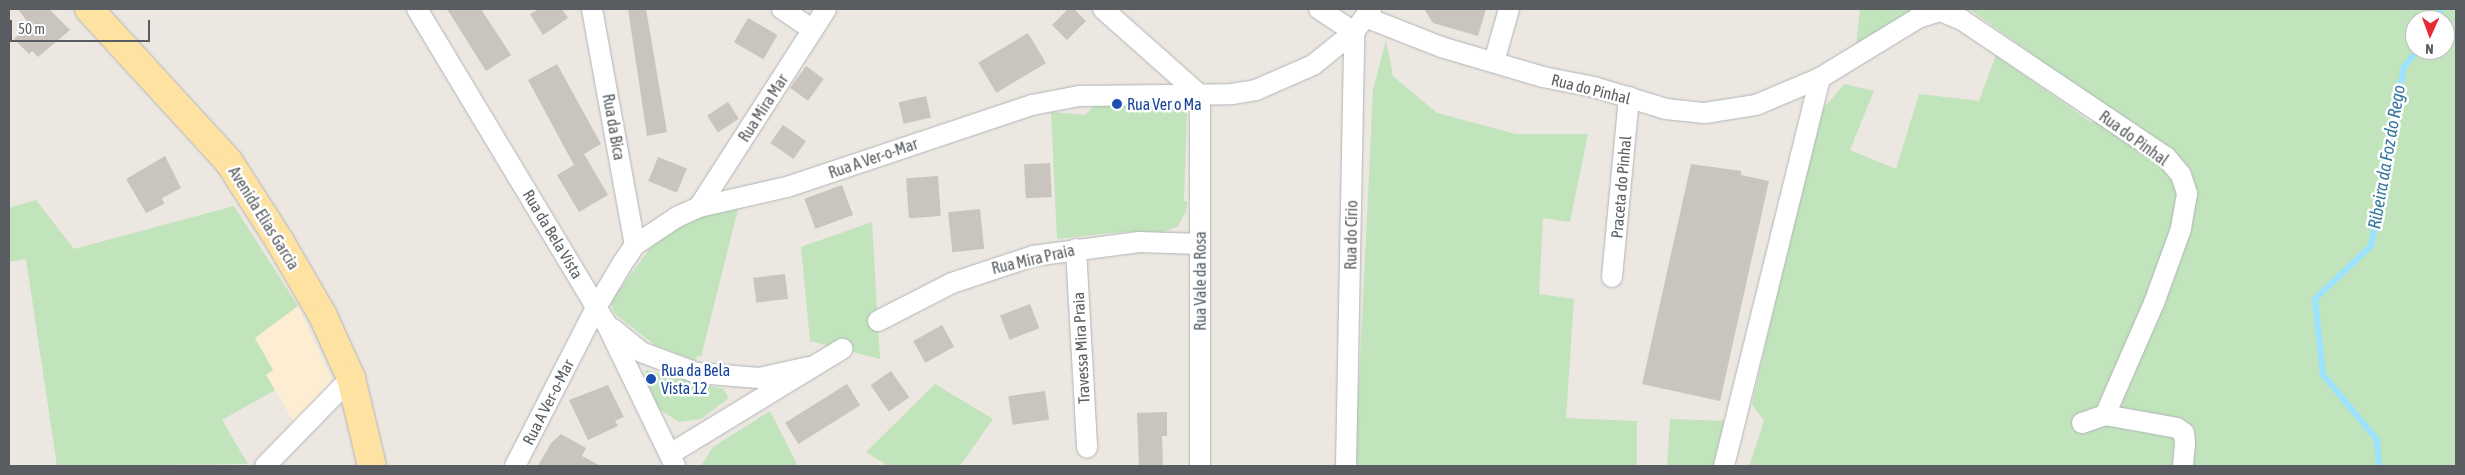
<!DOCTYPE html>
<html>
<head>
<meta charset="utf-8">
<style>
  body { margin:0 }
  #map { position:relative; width:2465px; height:475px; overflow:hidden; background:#ece7e0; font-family:"Asap Condensed",sans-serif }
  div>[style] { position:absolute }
  .commercial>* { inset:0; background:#fdeed3 }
  .green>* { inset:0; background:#c1e4bc }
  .stream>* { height:5.5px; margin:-2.75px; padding:0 2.75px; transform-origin:2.75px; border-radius:2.75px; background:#9de2fe }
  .building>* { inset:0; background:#c9c4be; transform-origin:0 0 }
  .roads { filter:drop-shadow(0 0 1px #b1b4b8) drop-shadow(0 0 1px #b1b4b8) }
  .minor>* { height:20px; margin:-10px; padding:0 10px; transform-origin:10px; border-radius:10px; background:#fff }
  .primary>* { height:28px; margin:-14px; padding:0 14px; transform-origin:14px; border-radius:14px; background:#fee2a2 }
  .dots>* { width:14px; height:14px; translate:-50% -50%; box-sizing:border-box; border:2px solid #fff; border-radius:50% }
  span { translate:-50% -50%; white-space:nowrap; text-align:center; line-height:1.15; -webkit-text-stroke:5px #fff; paint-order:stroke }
  .street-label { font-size:16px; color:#595d61 }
  .transit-label { font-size:16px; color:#164399 }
  .left { translate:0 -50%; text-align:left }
  .water-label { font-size:18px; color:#37779e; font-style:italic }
  .frame { position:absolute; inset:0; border:10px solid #595d61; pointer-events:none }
  .north { position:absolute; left:2405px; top:10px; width:50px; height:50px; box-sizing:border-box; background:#fff; border:1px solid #bdbec0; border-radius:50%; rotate:182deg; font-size:14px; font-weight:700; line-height:20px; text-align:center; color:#595d61 }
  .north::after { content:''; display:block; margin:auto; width:18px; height:22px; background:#e82a36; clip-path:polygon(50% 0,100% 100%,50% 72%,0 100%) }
  .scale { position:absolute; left:10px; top:20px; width:140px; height:22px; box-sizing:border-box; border:2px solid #595d61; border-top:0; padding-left:6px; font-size:15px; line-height:18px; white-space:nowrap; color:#595d61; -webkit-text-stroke:4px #fff; paint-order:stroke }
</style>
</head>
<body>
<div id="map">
  <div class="commercial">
    <i style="clip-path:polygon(298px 306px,332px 380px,295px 424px,266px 375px,273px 370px,254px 338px)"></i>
  </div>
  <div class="green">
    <i style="clip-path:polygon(1860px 9px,1924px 9px,1856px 45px)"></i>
    <i style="clip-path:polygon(evenodd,1969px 9px,2456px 9px,2456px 466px,1749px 466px,1764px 421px,1752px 404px,1818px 115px,1844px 84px,1874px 91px,1850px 150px,1896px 169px,1919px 94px,1979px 101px,1996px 55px,2092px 123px,2105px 106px,1969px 9px,2415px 20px,2445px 20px,2445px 50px,2415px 50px,2415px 20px)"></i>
    <i style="clip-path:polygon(1386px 40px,1393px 76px,1437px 113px,1516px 134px,1588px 134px,1570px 222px,1543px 218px,1539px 294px,1574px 299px,1566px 418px,1637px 421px,1637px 465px,1667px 466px,1670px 419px,1729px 421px,1717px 466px,1355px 466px,1373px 90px)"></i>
    <i style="clip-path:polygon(1181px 103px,1187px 110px,1184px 201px,1187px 201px,1186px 212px,1178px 226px,1164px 232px,1121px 232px,1057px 239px,1051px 112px,1085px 115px,1095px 105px)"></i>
    <i style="clip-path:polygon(36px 200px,74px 249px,234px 206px,298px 306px,255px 338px,273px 370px,266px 375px,275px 390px,222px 420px,248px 464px,57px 466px,26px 259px,9px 262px,9px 208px)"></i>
    <i style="clip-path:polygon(732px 207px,738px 209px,701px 357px,697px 356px,696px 361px,655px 345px,615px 314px,611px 305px,613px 298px,654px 243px,695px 218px)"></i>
    <i style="clip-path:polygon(872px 222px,880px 359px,810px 341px,801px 247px)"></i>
    <i style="clip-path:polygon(646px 370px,723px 389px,729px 398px,701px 419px,679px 422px,659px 409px,644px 378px)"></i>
    <i style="clip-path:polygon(935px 384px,993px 419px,960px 466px,888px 466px,866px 452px)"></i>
    <i style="clip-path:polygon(770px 411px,798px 466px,701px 466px,713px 447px)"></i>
  </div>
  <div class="stream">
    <i style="left:2438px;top:20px;width:11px;rotate:-75deg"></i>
    <i style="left:2379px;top:466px;width:26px;rotate:-94deg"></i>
    <i style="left:2377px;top:440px;width:85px;rotate:-129.7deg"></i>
    <i style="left:2323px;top:375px;width:76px;rotate:-96deg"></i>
    <i style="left:2315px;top:299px;width:77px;rotate:-43.4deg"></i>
    <i style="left:2371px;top:246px;width:182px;rotate:-79.6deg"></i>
    <i style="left:2404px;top:67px;width:22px;rotate:-51deg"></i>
  </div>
  <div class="building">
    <i style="clip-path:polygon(18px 9px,49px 9px,70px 30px,38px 57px,32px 51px,29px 54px,14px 39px,29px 24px)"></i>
    <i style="clip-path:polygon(447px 9px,481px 9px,511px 55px,486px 71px)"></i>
    <i style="clip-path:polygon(539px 9px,562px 9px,568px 18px,543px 35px,530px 14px)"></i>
    <i style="clip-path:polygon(628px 9px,646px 9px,667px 132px,647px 136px)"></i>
    <i style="clip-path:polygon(1068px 9px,1074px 9px,1086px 21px,1067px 40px,1052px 25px)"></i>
    <i style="clip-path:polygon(1424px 9px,1486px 9px,1478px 36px,1433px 23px)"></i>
    <i style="left:748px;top:18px;width:34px;height:28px;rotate:30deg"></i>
    <i style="left:1028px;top:33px;width:35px;height:58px;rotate:59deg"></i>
    <i style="clip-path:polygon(557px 64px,601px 144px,584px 154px,608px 195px,579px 212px,557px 175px,574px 165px,528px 80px)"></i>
    <i style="left:806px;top:66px;width:22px;height:27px;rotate:36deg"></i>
    <i style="left:926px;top:96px;width:22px;height:28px;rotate:77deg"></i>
    <i style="left:728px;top:102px;width:20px;height:25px;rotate:57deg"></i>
    <i style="left:783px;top:125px;width:28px;height:22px;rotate:35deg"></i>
    <i style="clip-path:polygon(165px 156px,181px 188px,162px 198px,164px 204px,146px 213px,126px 179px)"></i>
    <i style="left:658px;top:157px;width:31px;height:26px;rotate:22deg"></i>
    <i style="left:1050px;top:163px;width:34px;height:26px;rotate:87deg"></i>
    <i style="clip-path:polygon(1691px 164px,1741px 171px,1741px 175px,1769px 181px,1720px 401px,1642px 384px)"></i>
    <i style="left:938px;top:176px;width:40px;height:32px;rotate:86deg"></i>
    <i style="left:842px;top:185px;width:32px;height:40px;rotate:70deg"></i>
    <i style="left:980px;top:209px;width:40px;height:32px;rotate:84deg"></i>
    <i style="left:785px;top:274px;width:25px;height:32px;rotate:83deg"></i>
    <i style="left:1030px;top:304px;width:26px;height:32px;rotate:69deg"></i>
    <i style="left:942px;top:325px;width:25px;height:33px;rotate:61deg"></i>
    <i style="left:891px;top:371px;width:32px;height:25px;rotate:55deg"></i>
    <i style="left:847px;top:384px;width:25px;height:73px;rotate:58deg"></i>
    <i style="clip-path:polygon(608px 385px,624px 417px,615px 421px,618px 426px,588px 440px,569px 400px)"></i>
    <i style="left:1045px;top:391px;width:29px;height:37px;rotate:82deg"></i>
    <i style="clip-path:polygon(1167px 412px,1167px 436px,1162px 436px,1163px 466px,1139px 466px,1137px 413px)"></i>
    <i style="clip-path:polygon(561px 434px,586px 448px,582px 456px,601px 466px,538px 466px,551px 443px)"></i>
  </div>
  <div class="roads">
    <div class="minor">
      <i style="left:417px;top:9px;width:366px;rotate:59deg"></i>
      <i style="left:606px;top:323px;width:159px;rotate:64.2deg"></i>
      <i style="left:592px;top:9px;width:240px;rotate:79.7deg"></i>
      <i style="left:782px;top:9px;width:37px;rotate:34deg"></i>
      <i style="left:1103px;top:9px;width:130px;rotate:41.6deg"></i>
      <i style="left:1200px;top:95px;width:371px;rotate:90deg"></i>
      <i style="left:1319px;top:9px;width:42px;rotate:33.3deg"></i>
      <i style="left:1365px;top:17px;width:82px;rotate:21.5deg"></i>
      <i style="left:1441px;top:47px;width:106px;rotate:16.4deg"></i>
      <i style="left:1543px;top:77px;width:52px;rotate:11.1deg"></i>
      <i style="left:1594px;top:87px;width:75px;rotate:17deg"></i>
      <i style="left:1666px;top:109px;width:39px;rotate:6deg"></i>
      <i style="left:1705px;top:113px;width:52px;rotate:-8.9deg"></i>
      <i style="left:1756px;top:105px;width:69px;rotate:-22.9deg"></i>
      <i style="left:1820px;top:78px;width:115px;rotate:-31.5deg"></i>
      <i style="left:1918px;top:18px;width:23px;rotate:-18deg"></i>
      <i style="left:1940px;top:11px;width:24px;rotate:22deg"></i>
      <i style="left:1962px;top:20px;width:246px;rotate:33.9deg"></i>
      <i style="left:2166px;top:157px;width:23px;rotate:50deg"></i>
      <i style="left:2181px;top:175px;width:20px;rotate:72deg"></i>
      <i style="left:2187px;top:194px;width:36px;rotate:100deg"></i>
      <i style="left:2181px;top:229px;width:79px;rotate:110deg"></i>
      <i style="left:2154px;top:303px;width:122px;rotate:113.6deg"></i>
      <i style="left:2105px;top:415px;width:73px;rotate:10.2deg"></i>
      <i style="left:2177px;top:428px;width:9px;rotate:36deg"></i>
      <i style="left:2184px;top:433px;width:10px;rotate:84deg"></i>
      <i style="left:2185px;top:443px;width:23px;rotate:95deg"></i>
      <i style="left:1494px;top:62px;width:55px;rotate:-74.2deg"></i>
      <i style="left:699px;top:207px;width:235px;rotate:-57.3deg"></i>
      <i style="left:1076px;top:249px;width:199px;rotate:86.8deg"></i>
      <i style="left:1612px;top:277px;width:181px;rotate:-84.6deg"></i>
      <i style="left:878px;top:321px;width:83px;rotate:-27.2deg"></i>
      <i style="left:952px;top:283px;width:85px;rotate:-18.4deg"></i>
      <i style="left:1033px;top:256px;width:107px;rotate:-7.5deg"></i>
      <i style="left:1139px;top:242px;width:61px;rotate:1.9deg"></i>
      <i style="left:613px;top:329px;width:36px;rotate:39deg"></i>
      <i style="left:641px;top:352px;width:60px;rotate:20.6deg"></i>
      <i style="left:697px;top:373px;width:62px;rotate:4.6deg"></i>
      <i style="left:759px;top:378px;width:51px;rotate:-12.4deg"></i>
      <i style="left:2082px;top:423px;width:24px;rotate:-19deg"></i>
      <i style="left:670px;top:454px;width:202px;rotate:-31.4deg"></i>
      <i style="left:265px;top:466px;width:123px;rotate:-45.7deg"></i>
      <i style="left:515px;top:466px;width:180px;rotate:-62.9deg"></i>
      <i style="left:597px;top:306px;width:49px;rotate:-59.2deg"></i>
      <i style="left:622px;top:264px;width:23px;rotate:-56deg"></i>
      <i style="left:635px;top:245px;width:50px;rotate:-33.7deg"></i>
      <i style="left:677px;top:217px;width:24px;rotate:-24deg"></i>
      <i style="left:699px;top:207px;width:90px;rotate:-12.8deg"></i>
      <i style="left:787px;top:187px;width:258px;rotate:-18.5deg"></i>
      <i style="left:1032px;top:105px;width:48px;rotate:-10.8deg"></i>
      <i style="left:1079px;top:96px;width:153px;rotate:-0.7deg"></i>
      <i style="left:1232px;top:94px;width:24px;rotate:-9deg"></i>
      <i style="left:1256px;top:90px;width:62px;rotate:-23.7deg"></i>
      <i style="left:1313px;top:65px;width:53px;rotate:-38.8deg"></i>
      <i style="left:1354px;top:32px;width:29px;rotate:-54deg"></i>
      <i style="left:1346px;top:466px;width:434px;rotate:-88.9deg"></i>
      <i style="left:1724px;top:466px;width:400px;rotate:-76.1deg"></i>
    </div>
    <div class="primary">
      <i style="left:89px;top:9px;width:207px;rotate:47.5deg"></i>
      <i style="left:229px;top:162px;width:93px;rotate:57.3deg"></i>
      <i style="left:279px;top:240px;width:88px;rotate:59.9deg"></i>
      <i style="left:323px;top:316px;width:68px;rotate:65.7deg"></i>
      <i style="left:351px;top:378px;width:90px;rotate:76.6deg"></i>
    </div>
  </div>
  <div class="dots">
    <i style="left:1117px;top:104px;background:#1a4fb4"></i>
    <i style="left:651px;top:379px;background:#1a4fb4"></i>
  </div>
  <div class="street-label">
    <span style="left:1591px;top:89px;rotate:14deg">Rua do Pinhal</span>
    <span style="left:763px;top:108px;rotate:-57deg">Rua Mira Mar</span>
    <span style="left:614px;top:127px;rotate:80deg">Rua da Bica</span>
    <span style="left:2134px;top:138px;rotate:36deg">Rua do Pinhal</span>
    <span style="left:873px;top:158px;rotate:-19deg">Rua A Ver-o-Mar</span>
    <span style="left:1621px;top:187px;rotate:-85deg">Praceta do Pinhal</span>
    <span style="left:264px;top:218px;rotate:58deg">Avenida Elias Garcia</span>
    <span style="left:553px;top:234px;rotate:59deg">Rua da Bela Vista</span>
    <span style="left:1351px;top:235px;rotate:-89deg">Rua do Círio</span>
    <span style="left:1033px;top:259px;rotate:-13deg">Rua Mira Praia</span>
    <span style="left:1200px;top:281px;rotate:-90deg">Rua Vale da Rosa</span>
    <span style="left:1081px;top:348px;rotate:-93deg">Travessa Mira Praia</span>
    <span style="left:548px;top:402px;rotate:-63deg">Rua A Ver-o-Mar</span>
  </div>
  <div class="transit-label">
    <span class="left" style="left:1127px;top:104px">Rua Ver o Ma</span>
    <span class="left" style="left:661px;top:379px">Rua da Bela<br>Vista 12</span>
  </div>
  <div class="water-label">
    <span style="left:2387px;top:157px;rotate:-80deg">Ribeira da Foz do Rego</span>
  </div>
  <div class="frame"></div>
  <div class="north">N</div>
  <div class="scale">50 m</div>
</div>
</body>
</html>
